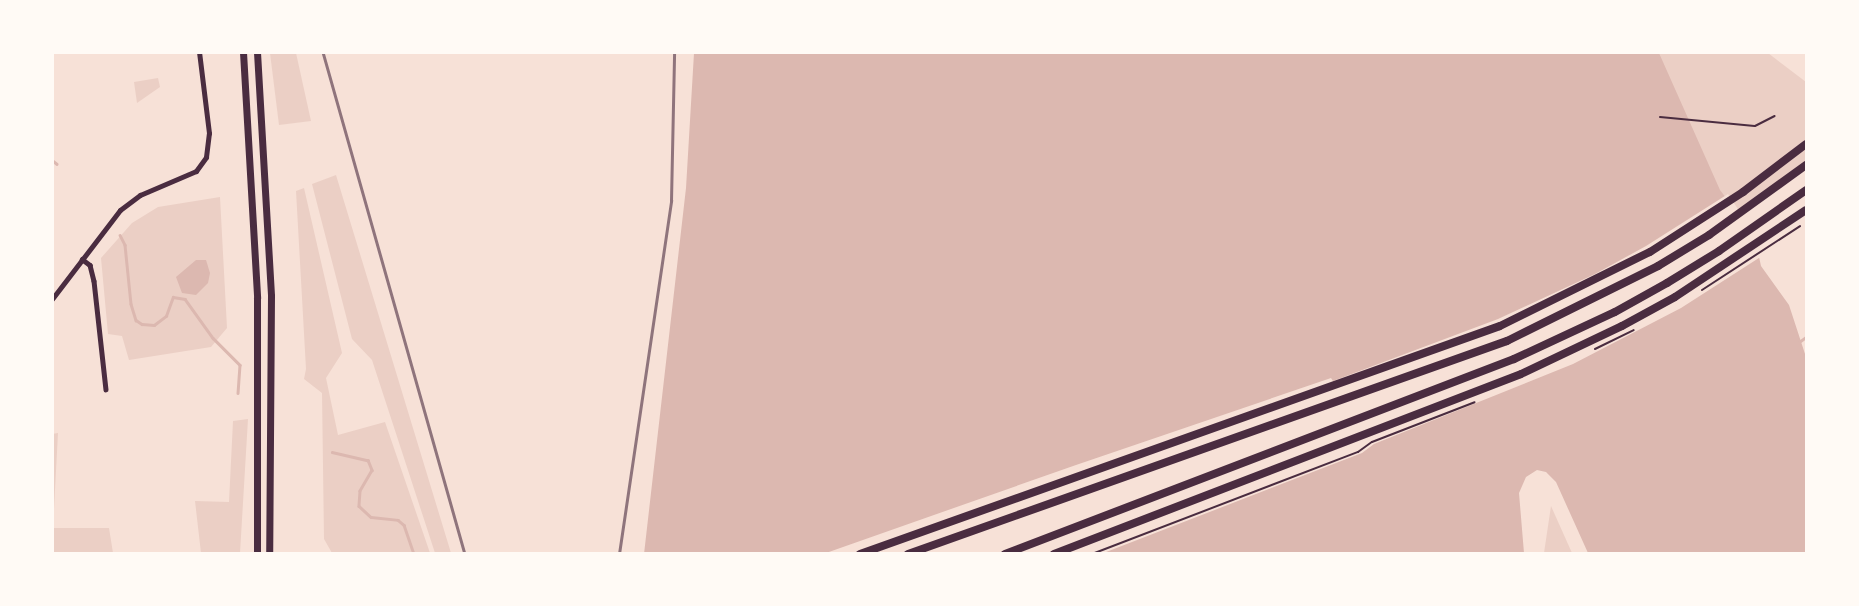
<!DOCTYPE html>
<html>
<head>
<meta charset="utf-8">
<style>
  body { margin:0 }
  #map { position:relative; width:1859px; height:606px; overflow:hidden; background:#f7e1d7; font-family:Lato,sans-serif }
  div>[style] { position:absolute }
  .green>* { inset:0; background:#ebcfc5 }
  .water>* { inset:0; background:#dcb8b0 }
  .pier>* { inset:0; background:#f7e1d7 }
  .stream>* { height:2.5px; margin:-1.25px; padding:0 1.25px; transform-origin:1.25px; border-radius:1.25px; background:#dcb8b0 }
  .path>* { height:2px; margin:-1px; padding:0 1px; transform-origin:1px; border-radius:1px; background:#4a2c40 }
  .service>* { height:2px; margin:-1px; padding:0 1px; transform-origin:1px; border-radius:1px; background:#4a2c40 }
  .minor>* { height:4.5px; margin:-2.25px; padding:0 2.25px; transform-origin:2.25px; border-radius:2.25px; background:#4a2c40 }
  .tertiary>* { height:5px; margin:-2.5px; padding:0 2.5px; transform-origin:2.5px; border-radius:2.5px; background:#4a2c40 }
  .trunk>* { height:7px; margin:-3.5px; padding:0 3.5px; transform-origin:3.5px; border-radius:3.5px; background:#4a2c40 }
  .motorway>* { height:8px; margin:-4px; padding:0 4px; transform-origin:4px; border-radius:4px; background:#4a2c40 }
  .rail>* { height:2.5px; margin:-1.25px; padding:0 1.25px; transform-origin:1.25px; border-radius:1.25px; background:#8f747c }
  span { translate:-50% -50%; white-space:nowrap; text-align:center; line-height:1.15; -webkit-text-stroke:5px #fffaf5; paint-order:stroke }
  .frame { position:absolute; inset:0; border:54px solid #fffaf5; pointer-events:none }
</style>
</head>
<body>
<div id="map">
  <div class="green">
    <i style="clip-path:polygon(270px 53px,296px 53px,311px 121px,279px 125px)"></i>
    <i style="clip-path:polygon(1655px 53px,1768px 53px,1806px 82px,1806px 160px,1777px 189px,1740px 214px,1716px 204px)"></i>
    <i style="clip-path:polygon(158px 78px,160px 87px,137px 103px,134px 82px)"></i>
    <i style="clip-path:polygon(336px 175px,451px 553px,435px 553px,372px 360px,352px 339px,312px 184px)"></i>
    <i style="clip-path:polygon(304px 188px,342px 353px,326px 378px,338px 435px,385px 422px,430px 553px,332px 553px,324px 539px,322px 393px,304px 379px,306px 369px,296px 191px)"></i>
    <i style="clip-path:polygon(220px 197px,227px 328px,211px 347px,129px 360px,122px 336px,108px 334px,101px 258px,132px 223px,158px 207px)"></i>
    <i style="clip-path:polygon(248px 419px,240px 553px,201px 553px,195px 501px,229px 502px,233px 421px)"></i>
    <i style="clip-path:polygon(58px 433px,53px 528px,109px 528px,113px 553px,53px 553px,52px 434px)"></i>
    <i style="clip-path:polygon(1551px 506px,1572px 553px,1544px 553px)"></i>
  </div>
  <div class="water">
    <i style="clip-path:polygon(694px 53px,1659px 53px,1720px 190px,1745px 223px,1756px 243px,1761px 266px,1789px 305px,1806px 357px,1806px 553px,1588px 553px,1556px 482px,1546px 472px,1537px 470px,1526px 477px,1519px 493px,1524px 553px,644px 554px,686px 188px)"></i>
    <i style="clip-path:polygon(196px 260px,206px 260px,210px 273px,208px 283px,196px 295px,182px 293px,176px 277px)"></i>
  </div>
  <div class="pier">
    <i style="clip-path:polygon(1728px 194px,1759px 241px,1762px 256px,1681px 308px,1573px 364px,1374px 444px,1362px 453px,1101px 554px,826px 553px,1076px 465px,1331px 378px,1333px 381px,1498px 319px,1595px 274px,1646px 246px)"></i>
  </div>
  <div class="stream">
    <i style="left:52px;top:160px;width:6px;rotate:39deg"></i>
    <i style="left:120px;top:235px;width:11px;rotate:63deg"></i>
    <i style="left:125px;top:245px;width:59px;rotate:84.2deg"></i>
    <i style="left:131px;top:304px;width:17px;rotate:73deg"></i>
    <i style="left:136px;top:320px;width:7px;rotate:34deg"></i>
    <i style="left:142px;top:324px;width:12px;rotate:5deg"></i>
    <i style="left:154px;top:325px;width:15px;rotate:-37deg"></i>
    <i style="left:166px;top:316px;width:20px;rotate:-70deg"></i>
    <i style="left:173px;top:297px;width:12px;rotate:9deg"></i>
    <i style="left:185px;top:299px;width:48px;rotate:54.3deg"></i>
    <i style="left:213px;top:338px;width:38px;rotate:45deg"></i>
    <i style="left:240px;top:365px;width:28px;rotate:94deg"></i>
    <i style="left:1799px;top:342px;width:9px;rotate:-36deg"></i>
    <i style="left:332px;top:452px;width:37px;rotate:13deg"></i>
    <i style="left:368px;top:460px;width:11px;rotate:68deg"></i>
    <i style="left:372px;top:470px;width:24px;rotate:120deg"></i>
    <i style="left:360px;top:491px;width:15px;rotate:94deg"></i>
    <i style="left:359px;top:506px;width:16px;rotate:43deg"></i>
    <i style="left:371px;top:517px;width:27px;rotate:6deg"></i>
    <i style="left:398px;top:520px;width:8px;rotate:40deg"></i>
    <i style="left:404px;top:525px;width:31px;rotate:71deg"></i>
  </div>
  <div class="path">
    <i style="left:1702px;top:290px;width:117px;rotate:-33.1deg"></i>
    <i style="left:1595px;top:349px;width:43px;rotate:-26deg"></i>
    <i style="left:1092px;top:554px;width:285px;rotate:-21deg"></i>
    <i style="left:1358px;top:452px;width:17px;rotate:-36deg"></i>
    <i style="left:1372px;top:442px;width:110px;rotate:-21.2deg"></i>
  </div>
  <div class="service">
    <i style="left:1660px;top:117px;width:95px;rotate:5.4deg"></i>
    <i style="left:1755px;top:126px;width:22px;rotate:-27deg"></i>
  </div>
  <div class="minor">
    <i style="left:82px;top:259px;width:10px;rotate:37deg"></i>
    <i style="left:90px;top:265px;width:16px;rotate:76deg"></i>
    <i style="left:94px;top:281px;width:109px;rotate:83.7deg"></i>
  </div>
  <div class="tertiary">
    <i style="left:52px;top:299px;width:112px;rotate:-52.6deg"></i>
    <i style="left:120px;top:210px;width:25px;rotate:-37deg"></i>
    <i style="left:140px;top:195px;width:61px;rotate:-23.2deg"></i>
    <i style="left:196px;top:171px;width:17px;rotate:-54deg"></i>
    <i style="left:206px;top:157px;width:24px;rotate:-83deg"></i>
    <i style="left:209px;top:133px;width:82px;rotate:-97deg"></i>
  </div>
  <div class="trunk">
    <i style="left:243px;top:52px;width:246px;rotate:86.7deg"></i>
    <i style="left:257px;top:298px;width:256px;rotate:90deg"></i>
    <i style="left:257px;top:52px;width:244px;rotate:86.7deg"></i>
    <i style="left:271px;top:296px;width:258px;rotate:90.4deg"></i>
  </div>
  <div class="motorway">
    <i style="left:860px;top:554px;width:679px;rotate:-19.61deg"></i>
    <i style="left:1500px;top:326px;width:167px;rotate:-26.3deg"></i>
    <i style="left:1650px;top:252px;width:111px;rotate:-32.8deg"></i>
    <i style="left:1743px;top:192px;width:79px;rotate:-37.3deg"></i>
    <i style="left:908px;top:554px;width:636px;rotate:-19.58deg"></i>
    <i style="left:1507px;top:341px;width:169px;rotate:-26.4deg"></i>
    <i style="left:1658px;top:266px;width:60px;rotate:-31.3deg"></i>
    <i style="left:1709px;top:235px;width:120px;rotate:-35.8deg"></i>
    <i style="left:1005px;top:554px;width:545px;rotate:-20.96deg"></i>
    <i style="left:1514px;top:359px;width:111px;rotate:-25deg"></i>
    <i style="left:1615px;top:312px;width:60px;rotate:-29.1deg"></i>
    <i style="left:1667px;top:283px;width:61px;rotate:-31.6deg"></i>
    <i style="left:1719px;top:251px;width:106px;rotate:-35deg"></i>
    <i style="left:1054px;top:554px;width:500px;rotate:-21.08deg"></i>
    <i style="left:1521px;top:374px;width:112px;rotate:-25.4deg"></i>
    <i style="left:1622px;top:326px;width:60px;rotate:-28.7deg"></i>
    <i style="left:1675px;top:297px;width:157px;rotate:-33.6deg"></i>
  </div>
  <div class="rail">
    <i style="left:323px;top:52px;width:522px;rotate:74.21deg"></i>
    <i style="left:619px;top:554px;width:357px;rotate:-81.6deg"></i>
    <i style="left:671px;top:201px;width:149px;rotate:-88.8deg"></i>
  </div>
  <div class="frame"></div>
</div>
</body>
</html>
